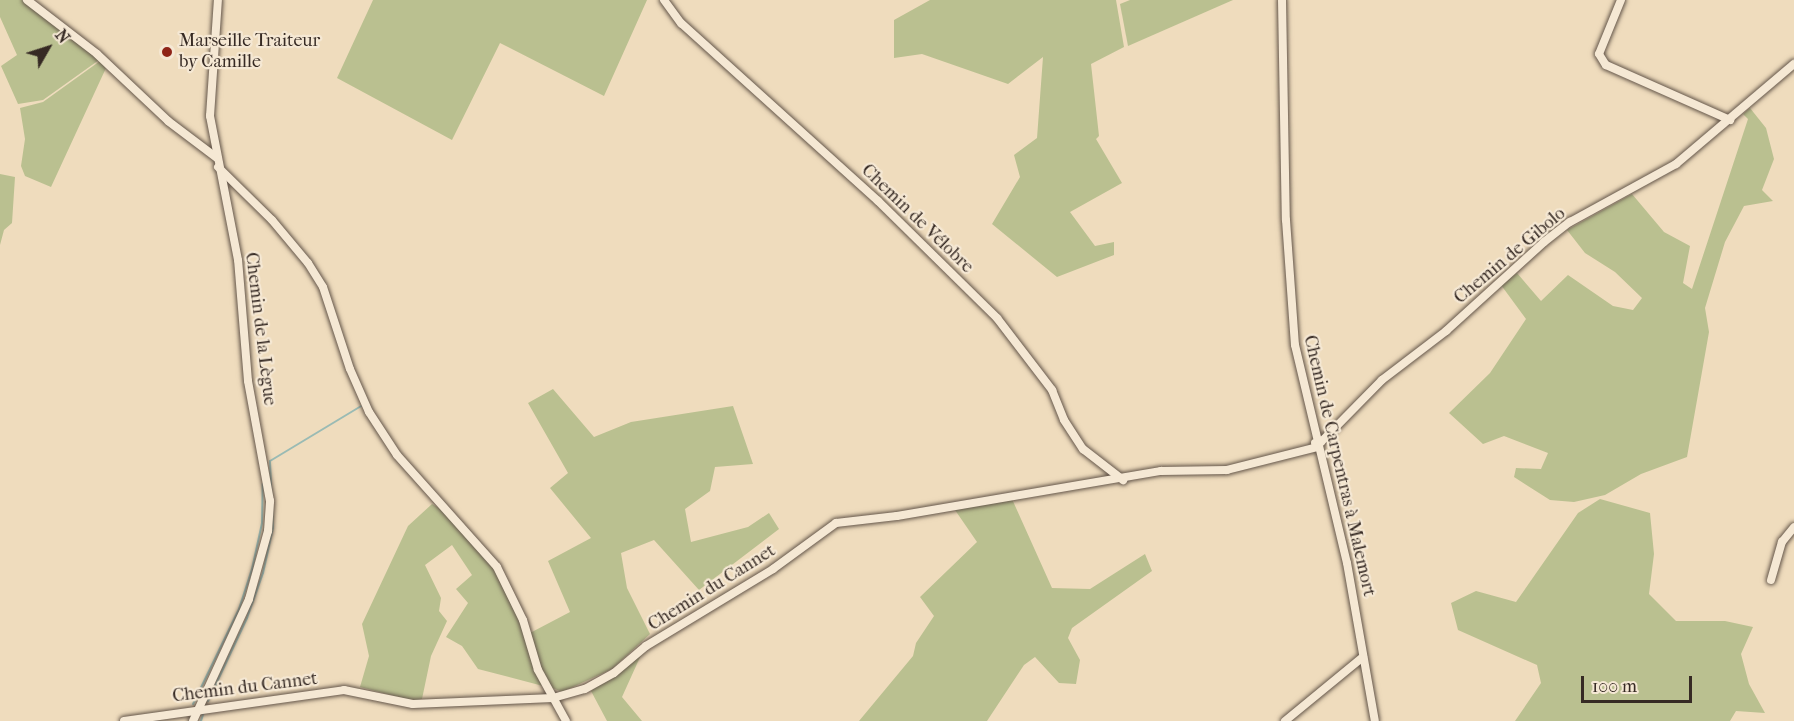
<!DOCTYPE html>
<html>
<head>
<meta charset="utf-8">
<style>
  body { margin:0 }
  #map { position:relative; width:1794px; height:721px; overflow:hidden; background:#efdcbd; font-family:"IM FELL French Canon",serif }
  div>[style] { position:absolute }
  .green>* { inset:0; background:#bac090 }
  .stream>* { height:2px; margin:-1px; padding:0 1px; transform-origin:1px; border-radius:1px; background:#9abbb4 }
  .roads { filter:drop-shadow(0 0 2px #64564a) drop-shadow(0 0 2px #64564a) }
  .street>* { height:8px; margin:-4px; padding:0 4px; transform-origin:4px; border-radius:4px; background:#f5e8d4 }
  .dots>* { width:16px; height:16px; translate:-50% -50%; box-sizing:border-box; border:3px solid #f5e8d4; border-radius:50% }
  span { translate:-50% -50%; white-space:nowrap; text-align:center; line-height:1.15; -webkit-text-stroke:4.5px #f5e8d4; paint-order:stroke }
  .poi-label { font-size:18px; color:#362a24 }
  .left { translate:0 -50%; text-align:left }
  .street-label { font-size:18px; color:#362a24 }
  .north { position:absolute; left:18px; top:18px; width:60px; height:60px; -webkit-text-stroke:4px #f5e8d4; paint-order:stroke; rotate:51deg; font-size:16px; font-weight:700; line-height:24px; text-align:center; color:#362a24 }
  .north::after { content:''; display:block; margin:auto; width:21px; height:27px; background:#362a24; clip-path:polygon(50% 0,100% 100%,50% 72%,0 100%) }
  .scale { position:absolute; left:1581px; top:676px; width:111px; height:27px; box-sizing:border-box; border:3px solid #362a24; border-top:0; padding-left:8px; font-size:18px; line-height:21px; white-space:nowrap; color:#362a24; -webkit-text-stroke:4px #f5e8d4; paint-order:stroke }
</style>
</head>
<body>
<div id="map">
  <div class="green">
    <i style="clip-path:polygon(0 0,23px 0,99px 60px,43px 100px,18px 104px,1px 66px,17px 55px,0 17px)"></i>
    <i style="clip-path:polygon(373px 0,647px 0,604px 96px,500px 43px,452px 140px,337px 78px)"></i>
    <i style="clip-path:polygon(930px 0,1116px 0,1124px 47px,1091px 64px,1099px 136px,1096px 139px,1122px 183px,1070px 212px,1095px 246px,1114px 242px,1114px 255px,1057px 277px,992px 224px,1020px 177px,1014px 155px,1037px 138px,1043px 57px,1008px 84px,922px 54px,894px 58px,894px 20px)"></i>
    <i style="clip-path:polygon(1130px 0,1233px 0,1128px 46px,1120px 4px)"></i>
    <i style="clip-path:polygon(100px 61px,106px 68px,51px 187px,25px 176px,21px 166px,25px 139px,20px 108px,43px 102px)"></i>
    <i style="clip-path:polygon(1750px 108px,1766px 128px,1774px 159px,1762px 190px,1773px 201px,1744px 206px,1725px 242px,1705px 308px,1709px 332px,1687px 457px,1641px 474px,1605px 495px,1574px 502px,1550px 500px,1514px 477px,1516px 468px,1541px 469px,1548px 453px,1504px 436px,1483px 444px,1449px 413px,1490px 373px,1526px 319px,1501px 285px,1517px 273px,1541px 301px,1568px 275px,1613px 306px,1633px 310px,1642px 298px,1615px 272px,1585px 253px,1567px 230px,1632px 194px,1664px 232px,1690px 246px,1683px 283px,1692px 289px,1748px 119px,1743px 114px)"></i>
    <i style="clip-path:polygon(0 174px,15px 177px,12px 223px,4px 230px,0 245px)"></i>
    <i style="clip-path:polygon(553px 389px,594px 437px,631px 422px,733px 406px,753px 464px,715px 467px,710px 491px,685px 509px,691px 542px,748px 527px,769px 513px,779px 529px,699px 590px,654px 540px,621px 553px,627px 588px,650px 634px,612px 669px,562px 692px,548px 686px,533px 652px,530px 633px,570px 612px,548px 561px,591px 538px,550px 488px,568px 473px,528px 403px)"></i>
    <i style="clip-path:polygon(1012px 499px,1052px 588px,1090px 589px,1145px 554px,1152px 571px,1072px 628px,1068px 638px,1080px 660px,1076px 684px,1059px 683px,1035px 657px,1024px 665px,987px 721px,859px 721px,913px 656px,916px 643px,934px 616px,920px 597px,977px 542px,955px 510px)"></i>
    <i style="clip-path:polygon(1600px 499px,1650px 513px,1654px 554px,1649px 594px,1676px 621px,1725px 621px,1753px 627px,1741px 654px,1749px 684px,1765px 713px,1736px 711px,1730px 721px,1515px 721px,1541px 683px,1537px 665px,1458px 630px,1451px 603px,1476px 591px,1516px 602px,1578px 513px)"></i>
    <i style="clip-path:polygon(432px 504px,446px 512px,493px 567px,515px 608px,543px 686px,478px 669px,462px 646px,446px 637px,468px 603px,456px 589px,472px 575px,452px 545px,425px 565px,441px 598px,439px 611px,447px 621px,431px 656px,422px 699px,414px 701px,360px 687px,369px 656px,362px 624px,408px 526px)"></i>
    <i style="clip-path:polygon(641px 655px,622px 697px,642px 721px,607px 721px,591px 691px)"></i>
  </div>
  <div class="stream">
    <i style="left:208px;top:701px;width:92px;rotate:-64.8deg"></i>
    <i style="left:247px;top:618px;width:48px;rotate:-70.4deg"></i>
    <i style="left:263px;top:573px;width:46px;rotate:-77.5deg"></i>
    <i style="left:273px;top:528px;width:67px;rotate:-92.6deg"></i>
    <i style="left:270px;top:461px;width:106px;rotate:-31.1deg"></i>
    <i style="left:193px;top:704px;width:106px;rotate:-64.2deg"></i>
    <i style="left:239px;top:609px;width:42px;rotate:-72deg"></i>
    <i style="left:252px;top:569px;width:47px;rotate:-77.7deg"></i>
    <i style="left:262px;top:523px;width:39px;rotate:-89deg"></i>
    <i style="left:201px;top:721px;width:9px;rotate:-72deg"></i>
  </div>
  <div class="roads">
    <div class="street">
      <i style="left:27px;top:0;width:88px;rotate:37.6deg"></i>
      <i style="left:97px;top:54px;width:98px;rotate:43.3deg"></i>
      <i style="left:168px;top:121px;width:61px;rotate:37.1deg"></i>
      <i style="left:664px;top:0;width:29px;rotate:54deg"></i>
      <i style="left:681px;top:23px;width:266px;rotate:42.1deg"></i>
      <i style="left:878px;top:201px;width:167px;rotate:44.5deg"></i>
      <i style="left:997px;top:318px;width:91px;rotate:52.6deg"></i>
      <i style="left:1052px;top:390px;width:32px;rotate:68deg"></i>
      <i style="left:1064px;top:420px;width:35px;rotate:57deg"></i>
      <i style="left:1083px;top:449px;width:51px;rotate:37.8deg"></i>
      <i style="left:1282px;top:0;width:220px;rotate:89deg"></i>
      <i style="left:1286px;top:220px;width:125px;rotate:85.9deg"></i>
      <i style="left:1295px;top:345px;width:224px;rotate:76.6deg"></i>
      <i style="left:1347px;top:563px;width:160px;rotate:80deg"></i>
      <i style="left:1621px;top:0;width:58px;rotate:112.2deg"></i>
      <i style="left:1599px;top:54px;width:13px;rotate:58deg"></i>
      <i style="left:1606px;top:65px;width:136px;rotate:23.9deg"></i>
      <i style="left:218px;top:167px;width:76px;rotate:44.5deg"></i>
      <i style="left:272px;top:220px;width:56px;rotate:50.1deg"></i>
      <i style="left:308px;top:263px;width:28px;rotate:58deg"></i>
      <i style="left:323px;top:287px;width:86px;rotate:71.8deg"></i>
      <i style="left:350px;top:369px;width:47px;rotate:66.2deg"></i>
      <i style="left:369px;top:412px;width:51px;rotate:56.9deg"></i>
      <i style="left:397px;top:455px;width:150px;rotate:48.2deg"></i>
      <i style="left:497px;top:567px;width:59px;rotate:63.9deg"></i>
      <i style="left:523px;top:620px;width:52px;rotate:73.3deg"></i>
      <i style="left:538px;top:670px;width:58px;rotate:61.2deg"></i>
      <i style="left:1315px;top:443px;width:6px;rotate:-9deg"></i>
      <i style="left:1321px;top:442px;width:87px;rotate:-45.5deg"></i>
      <i style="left:1382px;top:380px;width:81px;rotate:-37.4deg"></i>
      <i style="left:1446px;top:331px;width:132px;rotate:-42.2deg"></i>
      <i style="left:1544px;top:242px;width:33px;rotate:-38deg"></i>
      <i style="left:1570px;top:222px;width:121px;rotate:-28.7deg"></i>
      <i style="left:1676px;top:164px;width:155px;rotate:-40.3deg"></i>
      <i style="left:1771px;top:580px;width:40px;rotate:-74deg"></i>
      <i style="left:1782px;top:542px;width:19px;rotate:-51deg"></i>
      <i style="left:124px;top:721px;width:222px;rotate:-8deg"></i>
      <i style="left:344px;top:690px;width:70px;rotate:11.5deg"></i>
      <i style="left:413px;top:704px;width:140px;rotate:-2.5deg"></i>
      <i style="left:553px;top:698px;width:33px;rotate:-16deg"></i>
      <i style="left:585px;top:689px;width:33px;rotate:-29deg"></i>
      <i style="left:614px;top:673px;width:42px;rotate:-40.2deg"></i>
      <i style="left:646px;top:646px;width:149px;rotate:-31.2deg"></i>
      <i style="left:773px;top:569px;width:78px;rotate:-36.1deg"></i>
      <i style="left:836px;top:523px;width:61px;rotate:-6.5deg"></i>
      <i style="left:897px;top:516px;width:268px;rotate:-9.7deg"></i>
      <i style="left:1161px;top:471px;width:66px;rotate:-0.9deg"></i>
      <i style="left:1227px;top:470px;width:93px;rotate:-14.3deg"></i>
      <i style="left:193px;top:721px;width:134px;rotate:-65.3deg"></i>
      <i style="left:249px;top:599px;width:71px;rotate:-74.4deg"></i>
      <i style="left:268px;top:531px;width:30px;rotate:-86deg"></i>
      <i style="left:270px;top:501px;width:122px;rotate:-100.4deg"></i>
      <i style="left:248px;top:381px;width:121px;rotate:-94.7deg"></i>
      <i style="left:238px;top:260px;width:147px;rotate:-101deg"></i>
      <i style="left:210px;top:116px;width:116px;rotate:-86.1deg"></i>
      <i style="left:1285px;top:721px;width:101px;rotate:-39.4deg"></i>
    </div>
  </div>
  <div class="dots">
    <i style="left:167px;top:52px;background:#8f2418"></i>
  </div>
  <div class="poi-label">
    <span class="left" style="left:179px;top:52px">Marseille Traiteur<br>by Camille</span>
  </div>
  <div class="street-label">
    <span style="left:917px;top:219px;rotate:44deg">Chemin de Vélobre</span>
    <span style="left:1510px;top:256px;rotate:-40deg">Chemin de Gibolo</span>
    <span style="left:260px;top:329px;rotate:83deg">Chemin de la Lègue</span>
    <span style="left:1339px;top:466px;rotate:77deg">Chemin de Carpentras à Malemort</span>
    <span style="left:712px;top:588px;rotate:-32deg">Chemin du Cannet</span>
    <span style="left:245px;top:688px;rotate:-7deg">Chemin du Cannet</span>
  </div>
  <div class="north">N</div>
  <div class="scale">100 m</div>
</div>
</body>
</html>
